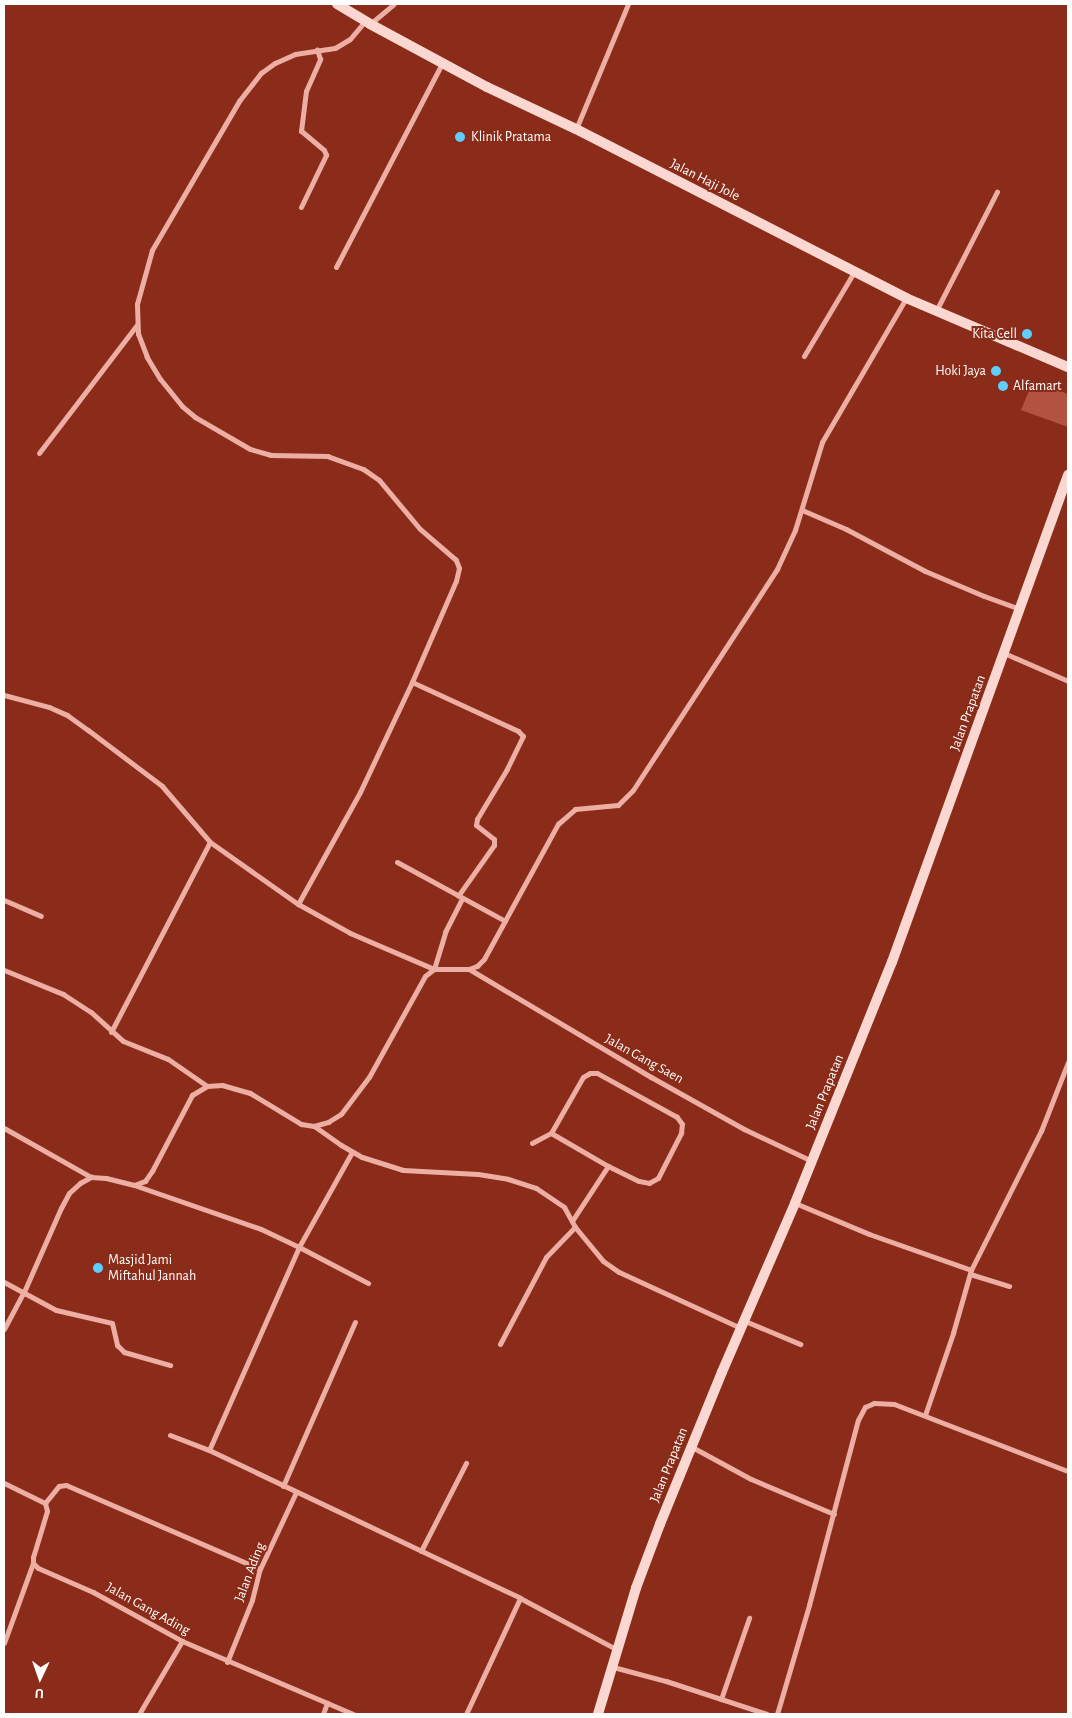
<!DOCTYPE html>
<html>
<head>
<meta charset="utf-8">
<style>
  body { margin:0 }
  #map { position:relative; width:1072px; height:1718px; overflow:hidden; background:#8a2c19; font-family:"Alegreya Sans",sans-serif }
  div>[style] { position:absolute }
  .building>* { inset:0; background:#b25342 }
  .street>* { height:5px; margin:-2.5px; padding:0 2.5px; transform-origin:2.5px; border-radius:2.5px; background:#edaea3 }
  .secondary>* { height:10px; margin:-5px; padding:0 5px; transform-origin:5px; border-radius:5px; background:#fad7d0 }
  .dots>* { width:14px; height:14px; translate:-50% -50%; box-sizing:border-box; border:2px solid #8a2c19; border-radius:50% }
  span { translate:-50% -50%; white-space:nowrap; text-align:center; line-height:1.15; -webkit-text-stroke:4px #8a2c19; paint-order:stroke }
  .poi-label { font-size:14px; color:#fff }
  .left { translate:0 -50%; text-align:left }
  .right { translate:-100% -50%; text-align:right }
  .street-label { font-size:14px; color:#fff }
  .frame { position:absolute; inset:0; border:5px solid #fff; pointer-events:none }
  .north { position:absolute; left:15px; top:1653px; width:50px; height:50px; -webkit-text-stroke:4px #8a2c19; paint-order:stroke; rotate:183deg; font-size:14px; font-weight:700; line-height:20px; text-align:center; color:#fff }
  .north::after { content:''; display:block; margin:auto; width:18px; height:22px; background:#fff; clip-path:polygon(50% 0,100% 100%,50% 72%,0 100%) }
</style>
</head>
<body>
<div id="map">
  <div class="building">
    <i style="clip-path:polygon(1033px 381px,1068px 394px,1068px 427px,1021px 410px)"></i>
  </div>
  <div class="street">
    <i style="left:370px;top:24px;width:31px;rotate:-40deg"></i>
    <i style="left:576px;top:129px;width:135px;rotate:-67.4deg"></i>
    <i style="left:301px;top:207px;width:58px;rotate:-64.3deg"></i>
    <i style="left:326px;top:155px;width:5px;rotate:-112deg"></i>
    <i style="left:324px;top:150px;width:30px;rotate:-140deg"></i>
    <i style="left:301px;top:131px;width:40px;rotate:-82.9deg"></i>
    <i style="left:306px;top:91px;width:35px;rotate:-66deg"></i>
    <i style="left:320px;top:59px;width:10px;rotate:-107deg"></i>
    <i style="left:336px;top:267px;width:230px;rotate:-62.5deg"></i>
    <i style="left:936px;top:311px;width:134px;rotate:-62.9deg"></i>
    <i style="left:804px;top:356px;width:98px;rotate:-59.2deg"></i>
    <i style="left:39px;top:453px;width:161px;rotate:-52.6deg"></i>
    <i style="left:802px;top:510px;width:48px;rotate:23.4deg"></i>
    <i style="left:846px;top:529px;width:89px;rotate:28deg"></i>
    <i style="left:925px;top:571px;width:64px;rotate:23deg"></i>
    <i style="left:984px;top:596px;width:37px;rotate:20deg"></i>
    <i style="left:1004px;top:653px;width:70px;rotate:23.6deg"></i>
    <i style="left:412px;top:682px;width:117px;rotate:24.8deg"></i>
    <i style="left:518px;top:731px;width:7px;rotate:45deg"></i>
    <i style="left:523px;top:736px;width:37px;rotate:116deg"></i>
    <i style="left:507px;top:769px;width:58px;rotate:121deg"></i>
    <i style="left:477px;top:819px;width:6px;rotate:99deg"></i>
    <i style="left:476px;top:825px;width:23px;rotate:38deg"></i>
    <i style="left:494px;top:839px;width:6px;rotate:90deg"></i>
    <i style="left:494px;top:845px;width:62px;rotate:125.2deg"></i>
    <i style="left:4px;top:695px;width:47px;rotate:14.9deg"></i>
    <i style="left:49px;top:707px;width:20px;rotate:24deg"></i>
    <i style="left:67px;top:715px;width:26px;rotate:36deg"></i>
    <i style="left:88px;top:730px;width:93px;rotate:37.1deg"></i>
    <i style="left:162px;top:786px;width:74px;rotate:49.4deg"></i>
    <i style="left:210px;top:842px;width:108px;rotate:35.2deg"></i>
    <i style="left:298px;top:904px;width:60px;rotate:29.1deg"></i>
    <i style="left:350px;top:933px;width:91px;rotate:23.2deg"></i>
    <i style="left:434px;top:969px;width:39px;rotate:-73deg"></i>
    <i style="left:445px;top:932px;width:38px;rotate:-63deg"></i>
    <i style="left:397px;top:862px;width:123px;rotate:28.6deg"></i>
    <i style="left:4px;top:900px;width:40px;rotate:23.4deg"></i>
    <i style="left:298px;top:904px;width:128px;rotate:-61deg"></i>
    <i style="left:360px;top:792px;width:122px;rotate:-64.7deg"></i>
    <i style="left:412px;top:682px;width:110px;rotate:-66.5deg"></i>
    <i style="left:456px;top:581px;width:13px;rotate:-77deg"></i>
    <i style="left:459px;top:568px;width:9px;rotate:-111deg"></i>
    <i style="left:456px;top:560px;width:48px;rotate:-139.3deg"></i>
    <i style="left:420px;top:529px;width:64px;rotate:-129.9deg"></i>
    <i style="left:379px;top:480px;width:19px;rotate:-145deg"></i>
    <i style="left:363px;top:469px;width:37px;rotate:-160deg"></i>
    <i style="left:328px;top:456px;width:57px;rotate:-179deg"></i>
    <i style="left:271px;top:455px;width:22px;rotate:-164deg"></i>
    <i style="left:250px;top:449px;width:64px;rotate:-149.8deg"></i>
    <i style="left:195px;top:417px;width:17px;rotate:-140deg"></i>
    <i style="left:182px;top:406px;width:35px;rotate:-129deg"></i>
    <i style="left:160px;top:379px;width:26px;rotate:-121deg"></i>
    <i style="left:147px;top:357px;width:25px;rotate:-111deg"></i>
    <i style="left:138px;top:334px;width:30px;rotate:-92deg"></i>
    <i style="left:137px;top:304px;width:56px;rotate:-74.5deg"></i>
    <i style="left:152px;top:250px;width:173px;rotate:-59.7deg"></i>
    <i style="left:239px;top:101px;width:36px;rotate:-52deg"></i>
    <i style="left:261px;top:73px;width:17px;rotate:-36deg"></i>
    <i style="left:275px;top:63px;width:22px;rotate:-24deg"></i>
    <i style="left:295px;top:54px;width:40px;rotate:-8.5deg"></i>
    <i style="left:335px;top:48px;width:17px;rotate:-31deg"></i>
    <i style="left:350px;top:39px;width:23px;rotate:-50deg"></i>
    <i style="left:469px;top:969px;width:212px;rotate:30.7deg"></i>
    <i style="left:651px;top:1077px;width:107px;rotate:29.2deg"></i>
    <i style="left:744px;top:1129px;width:75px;rotate:25.2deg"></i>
    <i style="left:4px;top:970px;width:64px;rotate:22.1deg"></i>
    <i style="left:63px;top:994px;width:33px;rotate:33deg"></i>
    <i style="left:91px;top:1012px;width:43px;rotate:42.2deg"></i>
    <i style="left:123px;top:1041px;width:48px;rotate:21.8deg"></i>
    <i style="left:168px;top:1059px;width:47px;rotate:34.7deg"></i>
    <i style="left:111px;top:1032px;width:214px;rotate:-62.5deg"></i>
    <i style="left:314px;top:1126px;width:33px;rotate:35deg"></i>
    <i style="left:341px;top:1145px;width:24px;rotate:30deg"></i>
    <i style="left:362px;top:1157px;width:43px;rotate:17.6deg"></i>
    <i style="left:403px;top:1170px;width:75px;rotate:3.1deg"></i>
    <i style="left:478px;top:1174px;width:30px;rotate:9deg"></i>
    <i style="left:508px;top:1179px;width:29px;rotate:18deg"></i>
    <i style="left:536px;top:1188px;width:34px;rotate:34deg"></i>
    <i style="left:564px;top:1207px;width:23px;rotate:61deg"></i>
    <i style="left:575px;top:1227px;width:44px;rotate:50.5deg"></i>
    <i style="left:603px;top:1261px;width:19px;rotate:35deg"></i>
    <i style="left:619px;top:1272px;width:134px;rotate:24.7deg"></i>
    <i style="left:4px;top:1128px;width:100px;rotate:29.4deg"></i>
    <i style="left:532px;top:1143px;width:21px;rotate:-28deg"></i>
    <i style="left:551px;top:1133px;width:66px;rotate:30.1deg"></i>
    <i style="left:608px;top:1166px;width:34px;rotate:26deg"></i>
    <i style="left:639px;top:1181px;width:10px;rotate:11deg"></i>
    <i style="left:649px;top:1183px;width:10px;rotate:-29deg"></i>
    <i style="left:658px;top:1178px;width:51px;rotate:-62.9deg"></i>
    <i style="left:681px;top:1133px;width:9px;rotate:-84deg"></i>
    <i style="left:682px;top:1124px;width:9px;rotate:-126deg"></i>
    <i style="left:677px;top:1117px;width:91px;rotate:-151.2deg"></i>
    <i style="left:597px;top:1073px;width:7px;rotate:180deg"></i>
    <i style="left:590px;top:1073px;width:8px;rotate:150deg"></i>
    <i style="left:583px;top:1077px;width:64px;rotate:119.7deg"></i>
    <i style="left:352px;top:1152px;width:109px;rotate:119.2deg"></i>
    <i style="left:299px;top:1247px;width:78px;rotate:27.6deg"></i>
    <i style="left:134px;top:1185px;width:134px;rotate:19.1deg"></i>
    <i style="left:261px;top:1229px;width:42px;rotate:25.3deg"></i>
    <i style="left:299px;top:1247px;width:222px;rotate:113.9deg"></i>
    <i style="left:795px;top:1203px;width:80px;rotate:22.7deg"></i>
    <i style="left:869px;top:1234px;width:108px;rotate:19.4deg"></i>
    <i style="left:572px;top:1221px;width:66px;rotate:-56.8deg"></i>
    <i style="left:970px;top:1274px;width:41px;rotate:17.1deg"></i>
    <i style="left:4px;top:1282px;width:59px;rotate:28.3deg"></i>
    <i style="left:56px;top:1310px;width:57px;rotate:13.1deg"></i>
    <i style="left:112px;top:1323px;width:23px;rotate:77deg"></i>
    <i style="left:117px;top:1345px;width:10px;rotate:45deg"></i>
    <i style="left:124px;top:1352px;width:48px;rotate:15.8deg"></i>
    <i style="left:745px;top:1321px;width:60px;rotate:22.7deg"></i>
    <i style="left:4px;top:1329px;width:40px;rotate:-62deg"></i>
    <i style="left:23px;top:1294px;width:94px;rotate:-66.2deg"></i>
    <i style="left:61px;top:1208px;width:17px;rotate:-62deg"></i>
    <i style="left:69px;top:1193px;width:15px;rotate:-42deg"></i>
    <i style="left:80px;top:1183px;width:13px;rotate:-29deg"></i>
    <i style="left:91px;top:1177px;width:15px;rotate:4deg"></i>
    <i style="left:106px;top:1178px;width:29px;rotate:14deg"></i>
    <i style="left:134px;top:1185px;width:12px;rotate:-20deg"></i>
    <i style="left:145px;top:1181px;width:12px;rotate:-55deg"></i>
    <i style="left:152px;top:1171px;width:86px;rotate:-62.2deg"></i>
    <i style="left:192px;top:1095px;width:17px;rotate:-31deg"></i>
    <i style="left:207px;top:1086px;width:15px;rotate:-4deg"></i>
    <i style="left:222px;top:1085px;width:29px;rotate:16deg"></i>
    <i style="left:250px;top:1093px;width:60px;rotate:31.3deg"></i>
    <i style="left:301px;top:1124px;width:13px;rotate:9deg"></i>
    <i style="left:314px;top:1126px;width:15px;rotate:-16deg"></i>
    <i style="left:328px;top:1122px;width:15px;rotate:-32deg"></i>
    <i style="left:341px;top:1114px;width:46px;rotate:-52.9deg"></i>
    <i style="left:369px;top:1077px;width:115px;rotate:-61deg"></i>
    <i style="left:425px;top:976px;width:11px;rotate:-38deg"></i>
    <i style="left:434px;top:969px;width:35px"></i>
    <i style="left:469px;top:969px;width:9px;rotate:-21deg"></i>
    <i style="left:477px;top:966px;width:10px;rotate:-45deg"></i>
    <i style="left:484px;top:959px;width:154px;rotate:-61.3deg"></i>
    <i style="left:558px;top:824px;width:23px;rotate:-41deg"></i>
    <i style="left:575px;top:809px;width:43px;rotate:-5.3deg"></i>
    <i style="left:618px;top:805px;width:21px;rotate:-45deg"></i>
    <i style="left:633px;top:790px;width:264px;rotate:-56.9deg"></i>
    <i style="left:777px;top:569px;width:43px;rotate:-65.2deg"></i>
    <i style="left:795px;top:530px;width:92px;rotate:-72.9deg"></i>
    <i style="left:822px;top:442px;width:167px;rotate:-59.7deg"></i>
    <i style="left:500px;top:1344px;width:98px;rotate:-62.1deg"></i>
    <i style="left:546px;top:1257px;width:42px;rotate:-46deg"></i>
    <i style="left:925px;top:1415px;width:87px;rotate:-71.1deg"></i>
    <i style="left:953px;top:1333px;width:66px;rotate:-74.1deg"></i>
    <i style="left:971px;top:1270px;width:156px;rotate:-63.3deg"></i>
    <i style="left:1041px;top:1131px;width:74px;rotate:-68.6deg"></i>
    <i style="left:170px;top:1435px;width:42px;rotate:21deg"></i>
    <i style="left:209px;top:1450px;width:344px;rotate:25.4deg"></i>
    <i style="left:520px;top:1598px;width:111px;rotate:28deg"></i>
    <i style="left:692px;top:1447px;width:67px;rotate:28.5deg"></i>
    <i style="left:751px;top:1479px;width:90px;rotate:22.9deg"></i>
    <i style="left:4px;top:1483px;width:46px;rotate:26deg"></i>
    <i style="left:45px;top:1503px;width:8px;rotate:76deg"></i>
    <i style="left:47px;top:1511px;width:48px;rotate:106.9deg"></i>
    <i style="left:33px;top:1557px;width:6px;rotate:90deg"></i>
    <i style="left:33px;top:1563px;width:7px;rotate:45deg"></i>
    <i style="left:38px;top:1568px;width:60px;rotate:23.6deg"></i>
    <i style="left:93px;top:1592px;width:102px;rotate:28.8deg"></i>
    <i style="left:182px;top:1641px;width:186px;rotate:23.1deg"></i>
    <i style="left:283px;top:1486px;width:179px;rotate:-66.3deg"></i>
    <i style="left:45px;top:1503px;width:22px;rotate:-51deg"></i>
    <i style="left:59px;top:1486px;width:7px;rotate:-8deg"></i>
    <i style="left:66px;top:1485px;width:211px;rotate:23.4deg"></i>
    <i style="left:421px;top:1551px;width:99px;rotate:-62.9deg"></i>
    <i style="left:4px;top:1643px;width:85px;rotate:-70.1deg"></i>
    <i style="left:227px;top:1662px;width:67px;rotate:-68deg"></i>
    <i style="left:252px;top:1600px;width:32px;rotate:-76deg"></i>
    <i style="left:260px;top:1569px;width:85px;rotate:-64.9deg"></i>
    <i style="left:613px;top:1667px;width:55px;rotate:14.8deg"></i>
    <i style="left:666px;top:1681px;width:106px;rotate:18.1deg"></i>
    <i style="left:721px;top:1699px;width:86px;rotate:-70.9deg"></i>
    <i style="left:139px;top:1714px;width:85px;rotate:-59.5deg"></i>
    <i style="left:323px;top:1714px;width:12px;rotate:-70deg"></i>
    <i style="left:466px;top:1714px;width:128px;rotate:-65deg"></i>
    <i style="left:777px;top:1714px;width:114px;rotate:-73.6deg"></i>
    <i style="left:809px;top:1605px;width:191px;rotate:-75.2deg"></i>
    <i style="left:858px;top:1420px;width:15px;rotate:-62deg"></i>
    <i style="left:865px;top:1407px;width:10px;rotate:-24deg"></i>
    <i style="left:874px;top:1403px;width:20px;rotate:3deg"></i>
    <i style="left:894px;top:1404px;width:186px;rotate:21.1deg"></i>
  </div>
  <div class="secondary">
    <i style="left:337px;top:4px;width:39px;rotate:31deg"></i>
    <i style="left:370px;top:24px;width:133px;rotate:28.3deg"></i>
    <i style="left:487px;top:87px;width:98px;rotate:25.3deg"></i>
    <i style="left:576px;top:129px;width:371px;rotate:27.1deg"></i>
    <i style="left:906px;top:298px;width:176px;rotate:23.1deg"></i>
    <i style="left:598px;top:1714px;width:132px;rotate:-73.2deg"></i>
    <i style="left:636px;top:1588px;width:68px;rotate:-69.4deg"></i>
    <i style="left:660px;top:1524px;width:164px;rotate:-67.8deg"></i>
    <i style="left:722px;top:1372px;width:184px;rotate:-66.6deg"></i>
    <i style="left:795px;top:1203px;width:260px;rotate:-68.1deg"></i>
    <i style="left:892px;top:962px;width:518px;rotate:-70.13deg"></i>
  </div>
  <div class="dots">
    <i style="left:460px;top:137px;background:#5fcdff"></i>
    <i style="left:1027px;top:334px;background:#5fcdff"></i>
    <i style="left:996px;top:371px;background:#5fcdff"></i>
    <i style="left:1003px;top:386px;background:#5fcdff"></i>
    <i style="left:98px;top:1268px;background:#5fcdff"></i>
  </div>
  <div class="poi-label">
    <span class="left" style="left:471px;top:137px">Klinik Pratama</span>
    <span class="right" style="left:1017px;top:334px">Kita Cell</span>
    <span class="right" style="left:986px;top:371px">Hoki Jaya</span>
    <span class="left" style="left:1013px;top:386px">Alfamart</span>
    <span class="left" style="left:108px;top:1268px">Masjid Jami<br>Miftahul Jannah</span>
  </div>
  <div class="street-label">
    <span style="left:705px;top:180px;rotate:27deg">Jalan Haji Jole</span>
    <span style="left:968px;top:713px;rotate:-70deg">Jalan Prapatan</span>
    <span style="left:644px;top:1059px;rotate:29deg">Jalan Gang Saen</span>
    <span style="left:825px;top:1092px;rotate:-68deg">Jalan Prapatan</span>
    <span style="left:669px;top:1465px;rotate:-68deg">Jalan Prapatan</span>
    <span style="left:250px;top:1572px;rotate:-69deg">Jalan Ading</span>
    <span style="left:148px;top:1609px;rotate:29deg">Jalan Gang Ading</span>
  </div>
  <div class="frame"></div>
  <div class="north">U</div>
</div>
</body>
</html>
